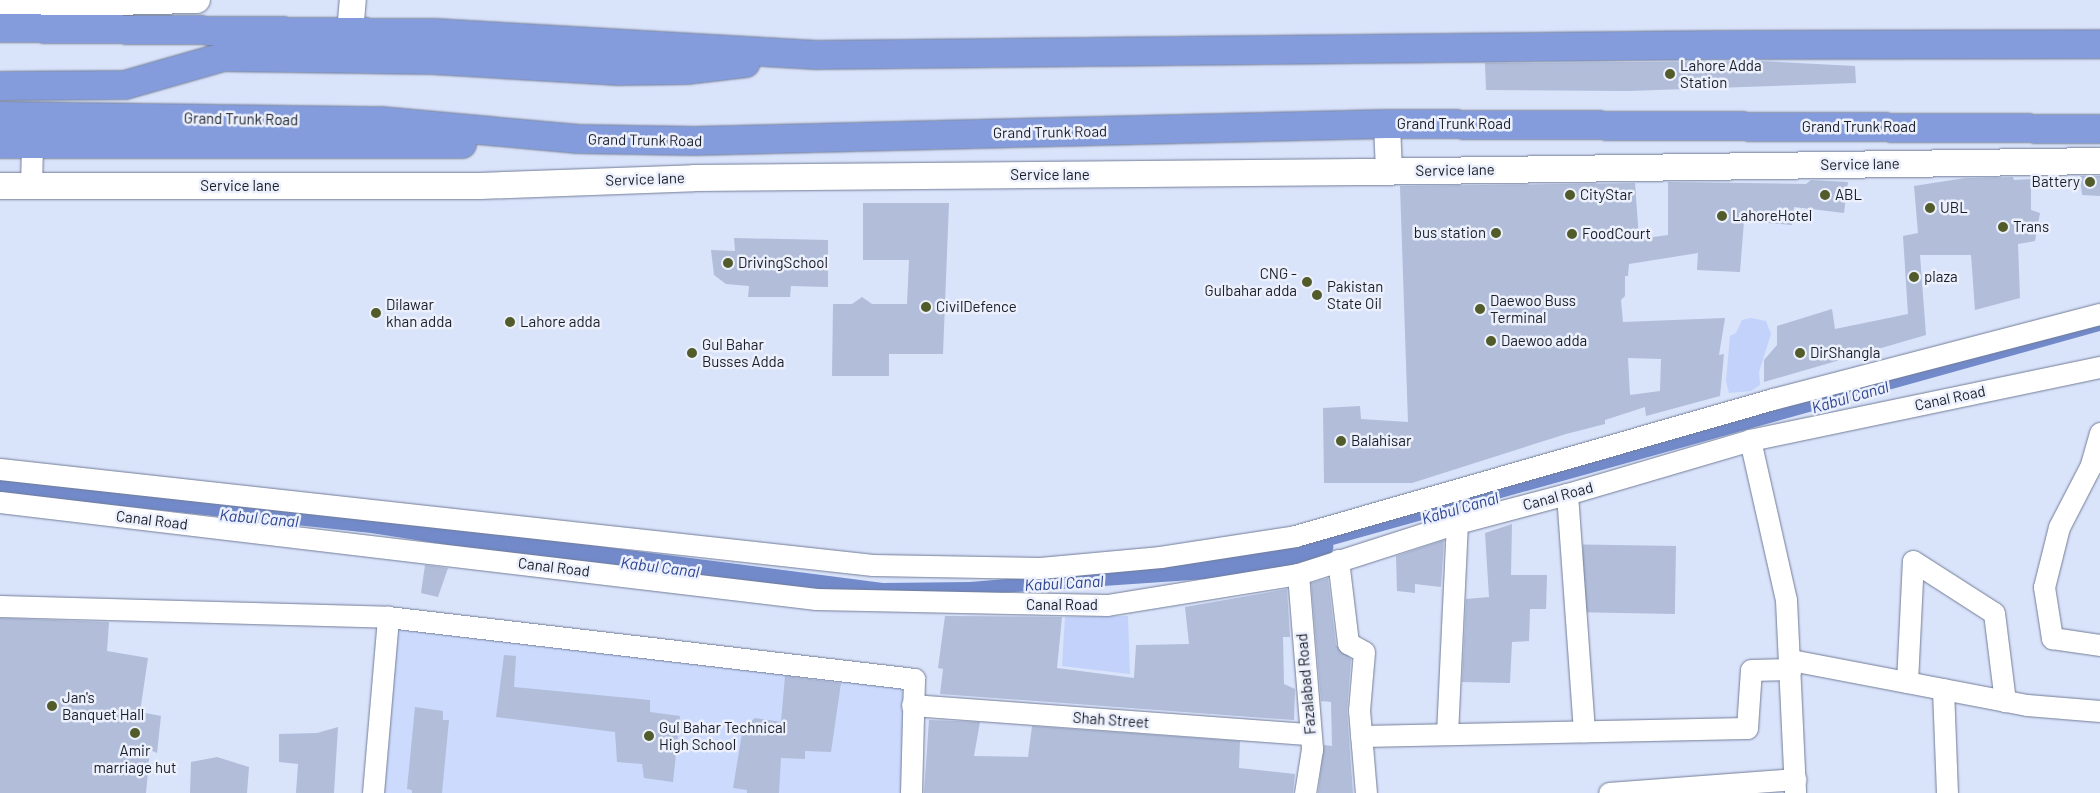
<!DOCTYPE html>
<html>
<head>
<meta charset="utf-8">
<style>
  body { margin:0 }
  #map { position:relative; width:2100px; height:793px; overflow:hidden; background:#d9e3fa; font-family:Barlow,sans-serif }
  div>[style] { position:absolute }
  .built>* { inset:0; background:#ccdafe }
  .green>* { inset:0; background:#c2d2fa }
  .water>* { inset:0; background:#728aca }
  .canal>* { height:20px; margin:-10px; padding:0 10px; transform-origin:10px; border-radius:10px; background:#728aca }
  .building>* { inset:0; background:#b1bdd9; transform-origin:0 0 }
  .roads { filter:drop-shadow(0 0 1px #727d97) drop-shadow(0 0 1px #727d97) }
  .minor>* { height:21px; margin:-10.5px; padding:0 10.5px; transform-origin:10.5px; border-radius:10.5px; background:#fff }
  .tertiary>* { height:26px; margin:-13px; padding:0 13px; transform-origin:13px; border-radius:13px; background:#fff }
  .trunk>* { height:28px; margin:-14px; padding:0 14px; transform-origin:14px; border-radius:14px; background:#849cdc }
  .dots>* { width:14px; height:14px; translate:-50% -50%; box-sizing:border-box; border:2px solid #ebf0fc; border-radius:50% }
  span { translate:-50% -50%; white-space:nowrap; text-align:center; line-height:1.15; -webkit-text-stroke:5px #ebf0fc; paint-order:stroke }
  .poi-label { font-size:15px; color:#191d27 }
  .left { translate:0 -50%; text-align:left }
  .right { translate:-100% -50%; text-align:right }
  .street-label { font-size:15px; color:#191d27 }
  .water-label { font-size:16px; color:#2c4390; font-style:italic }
</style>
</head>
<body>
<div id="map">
  <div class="built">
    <i style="clip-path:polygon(388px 617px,914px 679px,919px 793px,379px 793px)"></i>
  </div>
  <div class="green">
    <i style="clip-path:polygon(1751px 318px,1766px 321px,1771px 334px,1759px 372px,1760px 385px,1751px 391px,1729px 393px,1726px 381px,1730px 336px,1736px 333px,1742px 320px)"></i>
    <i style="clip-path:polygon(1128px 616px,1130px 674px,1062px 666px,1065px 617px)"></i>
  </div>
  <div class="water">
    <i style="clip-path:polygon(2100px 310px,2100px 331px,1297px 555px,1300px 540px)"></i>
    <i style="clip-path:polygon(0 479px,528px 537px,883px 583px,970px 582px,1077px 573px,1276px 544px,1280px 550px,1281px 559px,1279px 566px,1264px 575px,926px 598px,817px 594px,569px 564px,371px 533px,0 493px)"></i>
  </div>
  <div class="canal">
    <i style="left:1255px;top:566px;width:71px;rotate:-15.6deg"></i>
  </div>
  <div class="building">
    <i style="clip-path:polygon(1759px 61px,1855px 66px,1856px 83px,1628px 91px,1486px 90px,1485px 63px)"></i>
    <i style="clip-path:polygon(2080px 176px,2100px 176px,2100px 196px,2082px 195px)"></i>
    <i style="clip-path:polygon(2013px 177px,2014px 180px,2031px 179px,2031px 210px,2040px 213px,2035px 241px,2018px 244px,2020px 298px,1975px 310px,1971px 255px,1920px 255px,1926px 335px,1764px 382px,1764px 360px,1777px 345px,1777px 326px,1832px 309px,1835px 329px,1908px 314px,1903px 236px,1918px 233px,1914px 186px,1965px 178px)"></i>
    <i style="clip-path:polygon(evenodd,1811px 180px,1848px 182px,1844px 213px,1794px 207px,1792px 225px,1744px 221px,1740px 272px,1697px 270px,1698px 253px,1629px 264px,1628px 276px,1625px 276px,1625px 296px,1621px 300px,1623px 322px,1725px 318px,1719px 355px,1724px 354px,1720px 396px,1646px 416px,1645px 407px,1605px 420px,1605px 424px,1566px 434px,1412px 483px,1324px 483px,1323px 408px,1360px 406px,1361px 419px,1408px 422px,1400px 186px,1635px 183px,1639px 239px,1668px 235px,1668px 182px,1806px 184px,1811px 180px,1628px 358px,1661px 359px,1660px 391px,1630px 395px,1628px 358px)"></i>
    <i style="clip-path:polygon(863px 203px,949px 203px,943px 354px,889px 354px,889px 376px,832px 376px,833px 304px,852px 304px,862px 297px,872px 304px,907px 304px,909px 260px,863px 260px)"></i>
    <i style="clip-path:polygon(734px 238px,828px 240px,828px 287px,791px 286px,790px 297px,748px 297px,749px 286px,726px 284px,714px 275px,711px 250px,735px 251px)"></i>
    <i style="clip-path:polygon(1512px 524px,1511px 575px,1547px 575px,1546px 609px,1530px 609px,1529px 641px,1512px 642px,1510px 683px,1462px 682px,1466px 599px,1489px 597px,1485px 533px)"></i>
    <i style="clip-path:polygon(1444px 540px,1441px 587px,1415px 584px,1415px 593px,1397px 591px,1396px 556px)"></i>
    <i style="left:1676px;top:546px;width:68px;height:93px;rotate:91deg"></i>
    <i style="clip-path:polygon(425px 565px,448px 568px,438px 597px,421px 593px)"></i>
    <i style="clip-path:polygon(1328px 578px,1336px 645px,1351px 659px,1347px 711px,1353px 793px,1318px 793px,1324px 745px,1332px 746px,1331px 702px,1321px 701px,1311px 583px)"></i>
    <i style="clip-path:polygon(1287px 589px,1290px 637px,1283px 637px,1284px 684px,1295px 689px,1294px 720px,940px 694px,943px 669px,938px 668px,945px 616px,1062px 617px,1057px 668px,1134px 678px,1136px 645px,1189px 644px,1185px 607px)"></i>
    <i style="clip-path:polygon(0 618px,109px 622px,107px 651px,148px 658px,140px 712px,161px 716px,157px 753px,150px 750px,146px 793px,0 793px)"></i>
    <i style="clip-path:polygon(504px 655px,516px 656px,514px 687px,650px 700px,650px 712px,680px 716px,673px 782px,644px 778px,642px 764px,617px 762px,615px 732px,496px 717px)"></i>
    <i style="clip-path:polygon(785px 676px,841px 683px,831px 752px,805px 751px,805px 759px,781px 758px,779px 793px,747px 793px,747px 790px,733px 788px,743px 727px,755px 718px,781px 722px)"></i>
    <i style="clip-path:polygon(415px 707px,443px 711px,443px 720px,449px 720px,442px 793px,412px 793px,412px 790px,407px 789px)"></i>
    <i style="clip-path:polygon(929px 720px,980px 722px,974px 756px,1028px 757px,1032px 726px,1240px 741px,1239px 768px,1295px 774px,1293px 793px,924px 793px)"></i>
    <i style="clip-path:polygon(338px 727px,334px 793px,296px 793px,298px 764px,279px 762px,279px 734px,317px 733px)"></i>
    <i style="clip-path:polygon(217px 757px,249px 767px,247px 793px,190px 793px,191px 762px)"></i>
  </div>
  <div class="roads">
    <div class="minor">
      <i style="left:31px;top:186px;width:42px;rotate:-88.6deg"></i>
      <i style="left:2100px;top:433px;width:35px;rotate:106deg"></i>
      <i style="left:2090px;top:467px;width:68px;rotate:117.3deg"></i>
      <i style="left:2059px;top:527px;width:62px;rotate:104deg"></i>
      <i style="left:2044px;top:587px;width:52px;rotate:81.1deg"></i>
      <i style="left:2052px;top:638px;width:49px;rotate:8.3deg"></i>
      <i style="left:1750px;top:440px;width:164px;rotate:77.3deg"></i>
      <i style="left:1786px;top:600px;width:193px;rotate:87.3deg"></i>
      <i style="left:0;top:469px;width:878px;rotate:6.28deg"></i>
      <i style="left:873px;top:565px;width:167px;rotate:1deg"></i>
      <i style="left:1040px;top:568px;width:121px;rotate:-5.2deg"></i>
      <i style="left:1160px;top:557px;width:137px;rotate:-8.8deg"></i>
      <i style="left:1295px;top:536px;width:497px;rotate:-16deg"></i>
      <i style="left:1773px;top:399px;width:338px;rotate:-14.6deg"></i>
      <i style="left:1567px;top:494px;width:238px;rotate:85.9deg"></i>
      <i style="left:0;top:502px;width:822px;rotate:6.78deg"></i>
      <i style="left:816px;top:599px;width:291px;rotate:1.2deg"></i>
      <i style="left:1107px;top:605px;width:193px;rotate:-9.2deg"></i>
      <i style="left:1298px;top:574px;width:167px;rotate:-17.8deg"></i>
      <i style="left:1457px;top:523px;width:114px;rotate:-14.8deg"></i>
      <i style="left:1567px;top:494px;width:191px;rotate:-16.4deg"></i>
      <i style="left:1750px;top:440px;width:358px;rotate:-11.8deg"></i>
      <i style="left:1338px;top:560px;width:84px;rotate:83.1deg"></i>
      <i style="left:1348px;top:643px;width:18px;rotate:29deg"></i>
      <i style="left:1364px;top:652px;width:58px;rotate:94.9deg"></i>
      <i style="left:1359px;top:710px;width:83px;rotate:85.2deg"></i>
      <i style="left:1298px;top:574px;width:176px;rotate:85.4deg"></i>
      <i style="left:1312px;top:749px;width:45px;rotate:99deg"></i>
      <i style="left:0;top:606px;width:388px;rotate:1.6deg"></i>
      <i style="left:388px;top:617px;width:530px;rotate:6.72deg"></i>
      <i style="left:914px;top:679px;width:114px;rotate:91.5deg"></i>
      <i style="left:1791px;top:660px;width:240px;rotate:10.8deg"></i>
      <i style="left:2027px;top:705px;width:73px;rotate:4.7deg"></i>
      <i style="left:1907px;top:682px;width:121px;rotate:-87.2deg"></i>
      <i style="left:1913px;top:561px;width:96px;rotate:32.7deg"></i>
      <i style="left:1994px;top:613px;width:89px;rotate:82.9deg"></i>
      <i style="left:1943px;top:689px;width:104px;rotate:87.8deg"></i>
      <i style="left:912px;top:705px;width:399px;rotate:4.2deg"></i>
      <i style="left:1447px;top:734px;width:211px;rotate:-87.3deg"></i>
      <i style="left:1361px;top:736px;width:386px;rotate:-1.2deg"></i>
      <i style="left:1747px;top:728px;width:58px;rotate:-86.1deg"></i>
      <i style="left:1751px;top:670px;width:40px;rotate:-1.4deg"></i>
      <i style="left:373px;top:793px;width:177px;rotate:-85.1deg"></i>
      <i style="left:1609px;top:793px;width:187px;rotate:-4.3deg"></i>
    </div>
    <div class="tertiary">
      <i style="left:0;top:5px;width:197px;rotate:-1.5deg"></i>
      <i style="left:350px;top:32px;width:32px;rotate:-85deg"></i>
      <i style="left:1387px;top:124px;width:48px;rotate:87.6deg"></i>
      <i style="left:0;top:186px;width:480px"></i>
      <i style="left:480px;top:186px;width:214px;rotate:-2.1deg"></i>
      <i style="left:694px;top:178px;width:666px;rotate:-0.52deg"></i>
      <i style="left:1360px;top:172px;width:740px;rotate:-0.85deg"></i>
    </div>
    <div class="trunk">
      <i style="left:0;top:28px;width:435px;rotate:0.7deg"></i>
      <i style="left:435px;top:33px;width:381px;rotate:3.3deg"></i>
      <i style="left:815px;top:55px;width:902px;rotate:-0.64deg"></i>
      <i style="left:1717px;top:45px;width:383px;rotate:-0.1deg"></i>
      <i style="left:0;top:86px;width:125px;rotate:-0.5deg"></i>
      <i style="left:125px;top:85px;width:102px;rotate:-15.9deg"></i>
      <i style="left:223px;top:57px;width:210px;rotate:0.8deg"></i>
      <i style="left:433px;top:60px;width:186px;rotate:3.4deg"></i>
      <i style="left:619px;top:71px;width:67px;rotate:-0.9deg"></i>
      <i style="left:686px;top:70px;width:60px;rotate:-6.7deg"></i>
      <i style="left:0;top:116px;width:380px;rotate:0.8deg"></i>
      <i style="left:380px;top:121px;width:199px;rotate:5.2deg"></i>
      <i style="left:578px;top:139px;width:116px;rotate:1deg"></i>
      <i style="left:694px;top:141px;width:693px;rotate:-1.41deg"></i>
      <i style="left:1387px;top:124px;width:713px;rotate:0.4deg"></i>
      <i style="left:0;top:144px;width:462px"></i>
    </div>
  </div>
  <div class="dots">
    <i style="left:1670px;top:74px;background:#525b2a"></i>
    <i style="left:2090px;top:182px;background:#525b2a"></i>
    <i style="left:1570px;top:195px;background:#525b2a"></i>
    <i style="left:1825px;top:195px;background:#525b2a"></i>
    <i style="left:1930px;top:208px;background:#525b2a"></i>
    <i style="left:1722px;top:216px;background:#525b2a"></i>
    <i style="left:2003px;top:227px;background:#525b2a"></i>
    <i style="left:1496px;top:233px;background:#525b2a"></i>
    <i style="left:1572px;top:234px;background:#525b2a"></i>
    <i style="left:728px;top:263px;background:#525b2a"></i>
    <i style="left:1914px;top:277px;background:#525b2a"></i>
    <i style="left:1307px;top:282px;background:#525b2a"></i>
    <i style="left:1317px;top:295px;background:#525b2a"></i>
    <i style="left:926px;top:307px;background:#525b2a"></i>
    <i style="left:1480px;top:309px;background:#525b2a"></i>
    <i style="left:376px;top:313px;background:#525b2a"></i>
    <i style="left:510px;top:322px;background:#525b2a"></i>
    <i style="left:1491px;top:341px;background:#525b2a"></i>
    <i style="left:692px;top:353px;background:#525b2a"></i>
    <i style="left:1800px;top:353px;background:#525b2a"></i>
    <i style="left:1341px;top:441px;background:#525b2a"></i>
    <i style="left:52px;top:706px;background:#525b2a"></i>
    <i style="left:135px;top:733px;background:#525b2a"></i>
    <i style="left:649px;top:736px;background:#525b2a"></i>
  </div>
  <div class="poi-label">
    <span class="left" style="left:1680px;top:74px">Lahore Adda<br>Station</span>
    <span class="right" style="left:2080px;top:182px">Battery</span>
    <span class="left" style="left:1580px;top:195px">CityStar</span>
    <span class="left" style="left:1835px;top:195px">ABL</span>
    <span class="left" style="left:1940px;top:208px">UBL</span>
    <span class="left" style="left:1732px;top:216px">LahoreHotel</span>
    <span class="left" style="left:2013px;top:227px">Trans</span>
    <span class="right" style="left:1486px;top:233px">bus station</span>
    <span class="left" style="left:1582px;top:234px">FoodCourt</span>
    <span class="left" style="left:738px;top:263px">DrivingSchool</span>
    <span class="right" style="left:1297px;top:282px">CNG -<br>Gulbahar adda</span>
    <span class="left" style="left:1924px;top:277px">plaza</span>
    <span class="left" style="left:1327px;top:295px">Pakistan<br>State Oil</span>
    <span class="left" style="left:1490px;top:309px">Daewoo Buss<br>Terminal</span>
    <span class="left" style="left:386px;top:313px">Dilawar<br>khan adda</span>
    <span class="left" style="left:936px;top:307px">CivilDefence</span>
    <span class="left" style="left:520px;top:322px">Lahore adda</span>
    <span class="left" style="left:1501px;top:341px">Daewoo adda</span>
    <span class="left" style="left:702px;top:353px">Gul Bahar<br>Busses Adda</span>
    <span class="left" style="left:1810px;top:353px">DirShangla</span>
    <span class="left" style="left:1351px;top:441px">Balahisar</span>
    <span class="left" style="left:62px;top:706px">Jan's<br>Banquet Hall</span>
    <span class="left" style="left:659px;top:736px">Gul Bahar Technical<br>High School</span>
    <span style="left:135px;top:759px">Amir<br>marriage hut</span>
  </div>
  <div class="street-label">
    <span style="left:241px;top:119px;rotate:1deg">Grand Trunk Road</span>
    <span style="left:1454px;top:124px">Grand Trunk Road</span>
    <span style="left:1859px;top:127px">Grand Trunk Road</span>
    <span style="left:1050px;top:132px;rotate:-1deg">Grand Trunk Road</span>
    <span style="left:645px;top:140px;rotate:1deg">Grand Trunk Road</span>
    <span style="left:1860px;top:164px;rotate:-1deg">Service lane</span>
    <span style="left:1455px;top:170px;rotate:-1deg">Service lane</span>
    <span style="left:1050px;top:175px">Service lane</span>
    <span style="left:645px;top:179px;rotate:-2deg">Service lane</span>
    <span style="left:240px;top:186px">Service lane</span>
    <span style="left:1950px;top:398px;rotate:-12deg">Canal Road</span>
    <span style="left:1558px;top:496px;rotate:-15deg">Canal Road</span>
    <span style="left:152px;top:520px;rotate:7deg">Canal Road</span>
    <span style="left:554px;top:567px;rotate:7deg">Canal Road</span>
    <span style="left:1062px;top:605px">Canal Road</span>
    <span style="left:1306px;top:684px;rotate:-95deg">Fazalabad Road</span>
    <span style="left:1111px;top:720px;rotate:4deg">Shah Street</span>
  </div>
  <div class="water-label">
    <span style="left:1850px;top:397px;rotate:-16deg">Kabul Canal</span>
    <span style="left:1460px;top:508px;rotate:-16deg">Kabul Canal</span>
    <span style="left:259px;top:518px;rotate:5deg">Kabul Canal</span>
    <span style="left:660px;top:567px;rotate:7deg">Kabul Canal</span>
    <span style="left:1064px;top:583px;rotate:-3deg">Kabul Canal</span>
  </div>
</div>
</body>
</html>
